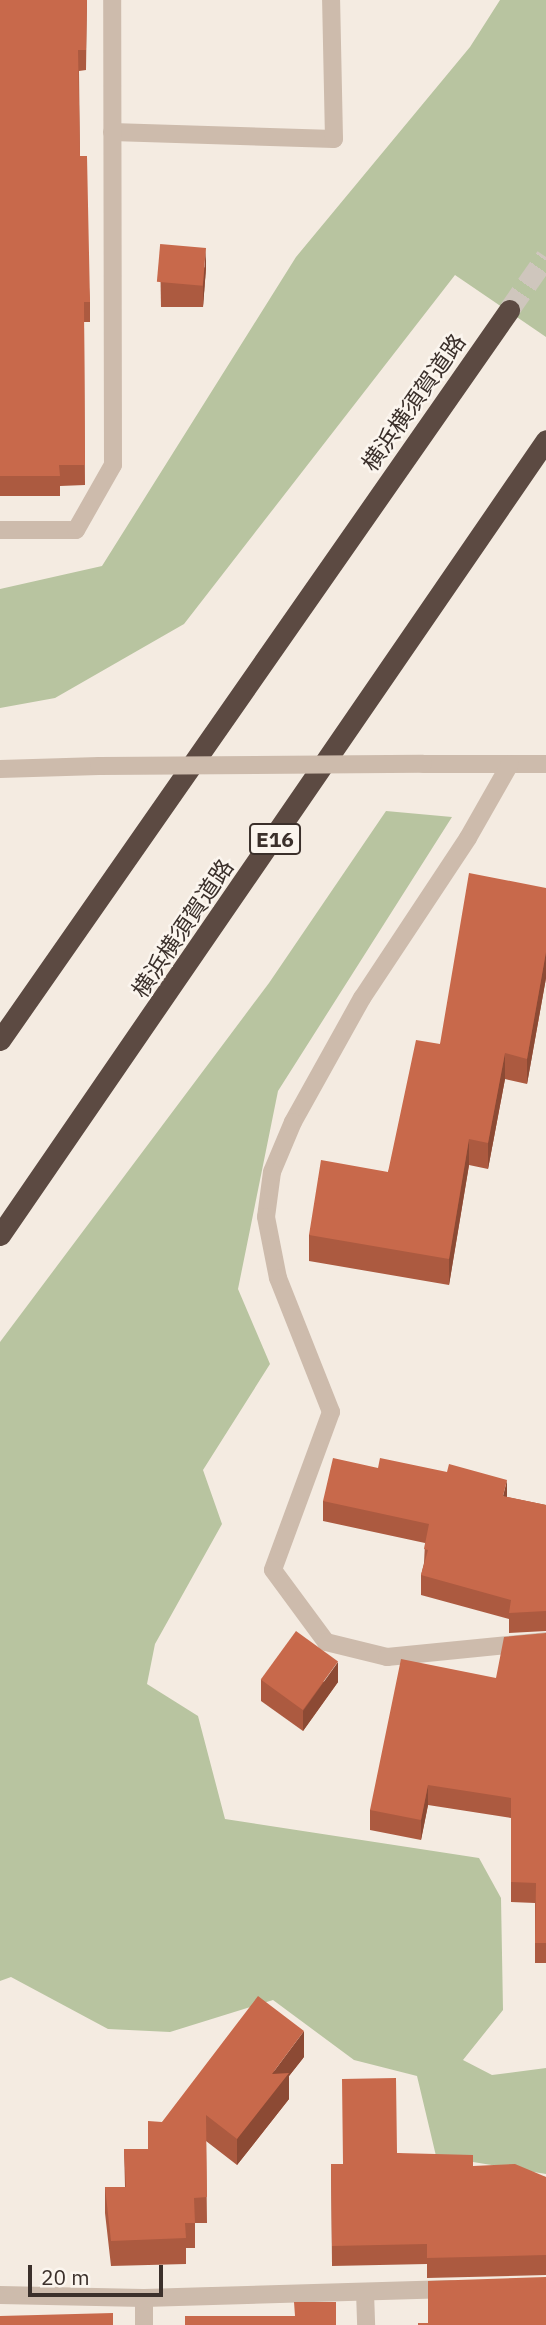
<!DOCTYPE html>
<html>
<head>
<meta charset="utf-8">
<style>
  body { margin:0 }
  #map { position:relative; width:546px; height:2325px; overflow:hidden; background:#f4ebe1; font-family:"IBM Plex Sans","Noto Sans JP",sans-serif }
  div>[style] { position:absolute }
  .green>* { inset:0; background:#b8c4a0 }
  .highway-tunnel>* { height:21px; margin-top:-10.5px; transform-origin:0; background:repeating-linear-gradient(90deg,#cfc6bd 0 21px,transparent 0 31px) }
  .minor>* { height:18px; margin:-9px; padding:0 9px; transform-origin:9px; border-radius:9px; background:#cdbbac }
  .highway>* { height:21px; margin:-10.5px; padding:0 10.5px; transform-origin:10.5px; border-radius:10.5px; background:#5c4a42 }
  .minor-bridge>* { height:18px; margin:-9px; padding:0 9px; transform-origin:9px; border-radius:9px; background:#cdbbac }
  .wall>* { inset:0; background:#ac5a40 }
  .shaded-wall>* { inset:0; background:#8c4a34 }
  .building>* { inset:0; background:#c8694b; transform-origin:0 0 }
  span { translate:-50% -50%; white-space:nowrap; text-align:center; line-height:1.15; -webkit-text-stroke:5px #fbf5ee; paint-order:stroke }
  .shield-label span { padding:2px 5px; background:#fbf5ee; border:2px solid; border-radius:5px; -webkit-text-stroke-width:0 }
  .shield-label { font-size:21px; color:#3b302b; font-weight:700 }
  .street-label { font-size:23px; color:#3b302b }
  .scale { position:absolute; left:28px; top:2265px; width:135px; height:32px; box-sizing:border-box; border:4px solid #3b302b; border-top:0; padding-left:9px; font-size:21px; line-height:24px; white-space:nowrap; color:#3b302b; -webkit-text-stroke:5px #fbf5ee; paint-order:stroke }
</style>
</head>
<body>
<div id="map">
  <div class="green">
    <i style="clip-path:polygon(500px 0,546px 0,546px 337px,455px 275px,184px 624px,55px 698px,0 708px,0 589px,102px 566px,296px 257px,470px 47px)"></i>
    <i style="clip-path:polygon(386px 811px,452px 817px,278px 1091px,238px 1289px,270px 1364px,203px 1470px,222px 1524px,155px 1644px,147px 1684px,198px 1716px,225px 1819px,479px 1858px,501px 1898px,503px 2010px,463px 2060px,492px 2075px,546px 2068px,546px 2174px,436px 2156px,417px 2076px,354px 2060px,273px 2000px,170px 2032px,108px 2029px,11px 1977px,0 1981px,0 1342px,269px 983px)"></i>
  </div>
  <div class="highway-tunnel">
    <i style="left:509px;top:310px;width:65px;rotate:-55.1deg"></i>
  </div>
  <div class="minor">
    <i style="left:112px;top:132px;width:222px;rotate:1.8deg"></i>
    <i style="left:334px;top:139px;width:139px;rotate:-91.2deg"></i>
    <i style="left:0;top:530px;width:76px"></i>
    <i style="left:76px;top:530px;width:75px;rotate:-60.4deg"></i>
    <i style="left:113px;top:465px;width:465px;rotate:-90.1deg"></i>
    <i style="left:423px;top:764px;width:123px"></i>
    <i style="left:510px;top:764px;width:85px;rotate:119.6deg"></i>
    <i style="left:468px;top:838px;width:192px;rotate:123.5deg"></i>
    <i style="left:362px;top:998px;width:142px;rotate:119.1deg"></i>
    <i style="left:293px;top:1122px;width:54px;rotate:112.8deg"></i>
    <i style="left:272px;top:1172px;width:45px;rotate:97.6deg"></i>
    <i style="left:266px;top:1217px;width:62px;rotate:78.9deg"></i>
    <i style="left:278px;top:1278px;width:144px;rotate:68.4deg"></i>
    <i style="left:331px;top:1412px;width:168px;rotate:110.2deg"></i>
    <i style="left:273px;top:1570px;width:89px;rotate:53.6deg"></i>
    <i style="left:326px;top:1642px;width:63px;rotate:13.8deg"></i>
    <i style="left:387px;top:1657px;width:160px;rotate:-5.7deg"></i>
    <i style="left:0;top:769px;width:99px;rotate:-1.7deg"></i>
    <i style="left:365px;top:2292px;width:33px;rotate:88deg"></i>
    <i style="left:0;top:2295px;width:144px;rotate:1.2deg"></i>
    <i style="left:144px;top:2298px;width:307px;rotate:-1.7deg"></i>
    <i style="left:144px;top:2298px;width:27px;rotate:90deg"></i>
  </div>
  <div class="highway">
    <i style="left:0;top:1040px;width:890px;rotate:-55.11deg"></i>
    <i style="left:0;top:1235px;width:964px;rotate:-55.52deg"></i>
  </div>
  <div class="minor-bridge">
    <i style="left:99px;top:766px;width:324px;rotate:-0.4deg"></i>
  </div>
  <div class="wall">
    <i style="clip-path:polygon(0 0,87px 0,86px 70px,79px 71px,80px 156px,90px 302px,90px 322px,84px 322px,85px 485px,60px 486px,60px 496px,0 496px)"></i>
    <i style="clip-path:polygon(160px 249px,206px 268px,203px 307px,161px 307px)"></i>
    <i style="clip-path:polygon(546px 888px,546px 978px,527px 1084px,505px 1079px,488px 1169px,469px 1165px,449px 1285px,309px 1261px,309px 1235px,388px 1172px,440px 1044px)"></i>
    <i style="clip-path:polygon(507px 1497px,546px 1505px,546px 1631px,509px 1633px,509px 1619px,421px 1595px,421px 1575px,424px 1563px,425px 1543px,323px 1521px,323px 1501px)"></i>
    <i style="clip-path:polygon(546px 1633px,546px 1963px,535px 1963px,535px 1903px,511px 1902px,511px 1818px,428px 1805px,421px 1840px,370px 1830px,370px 1810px,496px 1678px)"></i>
    <i style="clip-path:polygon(261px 1680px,338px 1682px,303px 1731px,261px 1701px)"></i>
    <i style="clip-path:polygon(304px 2057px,289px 2076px,289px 2099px,237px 2165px,206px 2141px,207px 2223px,195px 2223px,195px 2248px,186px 2248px,186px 2264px,111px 2266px,105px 2213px,105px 2187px,125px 2187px,124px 2149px,148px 2149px,162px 2122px)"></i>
    <i style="clip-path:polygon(397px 2153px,473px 2166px,546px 2177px,546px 2275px,427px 2278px,427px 2264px,332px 2266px,331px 2164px,343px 2164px)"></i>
  </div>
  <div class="shaded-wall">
    <i style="clip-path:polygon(206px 248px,206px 268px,203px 307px,203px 286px)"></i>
    <i style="clip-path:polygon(546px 952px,546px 978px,527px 1084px,527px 1059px)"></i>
    <i style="clip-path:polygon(505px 1053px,505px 1079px,488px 1169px,488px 1143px)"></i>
    <i style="clip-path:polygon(469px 1139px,469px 1165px,449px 1285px,449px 1259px)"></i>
    <i style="clip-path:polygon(507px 1480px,507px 1500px,503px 1496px)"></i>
    <i style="clip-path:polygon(338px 1662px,338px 1682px,303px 1731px,303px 1711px)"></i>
    <i style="clip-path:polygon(428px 1785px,428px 1805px,421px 1840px,421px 1820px)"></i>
    <i style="clip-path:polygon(304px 2031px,304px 2057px,289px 2076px,289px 2099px,237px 2165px,237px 2139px,272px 2074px)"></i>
  </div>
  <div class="building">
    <i style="clip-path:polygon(0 0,87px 0,86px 50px,78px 50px,80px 156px,87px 156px,90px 302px,84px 302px,85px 465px,59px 465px,60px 476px,0 476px)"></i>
    <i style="left:206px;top:248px;width:38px;height:46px;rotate:95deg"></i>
    <i style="clip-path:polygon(469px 873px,546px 888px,546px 952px,527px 1059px,505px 1053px,488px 1143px,469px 1139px,449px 1259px,309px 1235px,321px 1160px,388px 1172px,416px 1040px,440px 1044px)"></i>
    <i style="clip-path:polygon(333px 1458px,378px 1468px,380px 1458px,447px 1472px,449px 1464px,507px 1480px,503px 1496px,546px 1505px,546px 1611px,509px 1613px,511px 1600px,421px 1575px,428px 1550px,424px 1549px,429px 1524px,323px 1501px)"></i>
    <i style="left:296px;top:1631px;width:52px;height:60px;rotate:36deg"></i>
    <i style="clip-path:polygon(546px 1633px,546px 1943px,535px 1943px,536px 1883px,511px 1882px,511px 1798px,428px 1785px,421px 1820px,370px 1810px,401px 1659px,496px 1678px,504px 1637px)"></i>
    <i style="clip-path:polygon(258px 1996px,304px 2031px,272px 2074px,289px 2073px,237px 2139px,206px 2115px,207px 2197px,194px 2198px,195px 2223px,185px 2223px,186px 2238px,111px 2241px,105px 2187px,126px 2187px,124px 2149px,148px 2149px,148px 2121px,162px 2122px)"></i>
    <i style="clip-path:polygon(396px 2078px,397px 2153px,473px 2155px,473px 2166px,515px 2164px,546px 2177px,546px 2255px,427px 2258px,427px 2244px,332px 2246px,331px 2164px,343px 2164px,342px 2079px)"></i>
    <i style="clip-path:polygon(546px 2277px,546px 2325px,418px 2325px,418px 2323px,428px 2323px,428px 2281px)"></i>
    <i style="clip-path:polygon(294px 2302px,336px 2302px,336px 2325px,185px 2325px,185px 2316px,295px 2316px)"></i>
    <i style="clip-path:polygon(113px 2313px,113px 2325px,0 2325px,0 2316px)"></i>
  </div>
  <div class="shield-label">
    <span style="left:275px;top:839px">E16</span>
  </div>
  <div class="street-label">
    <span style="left:413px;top:402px;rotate:-55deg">横浜横須賀道路</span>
    <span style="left:182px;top:928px;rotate:-56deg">横浜横須賀道路</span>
  </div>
  <div class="scale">20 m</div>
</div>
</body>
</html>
